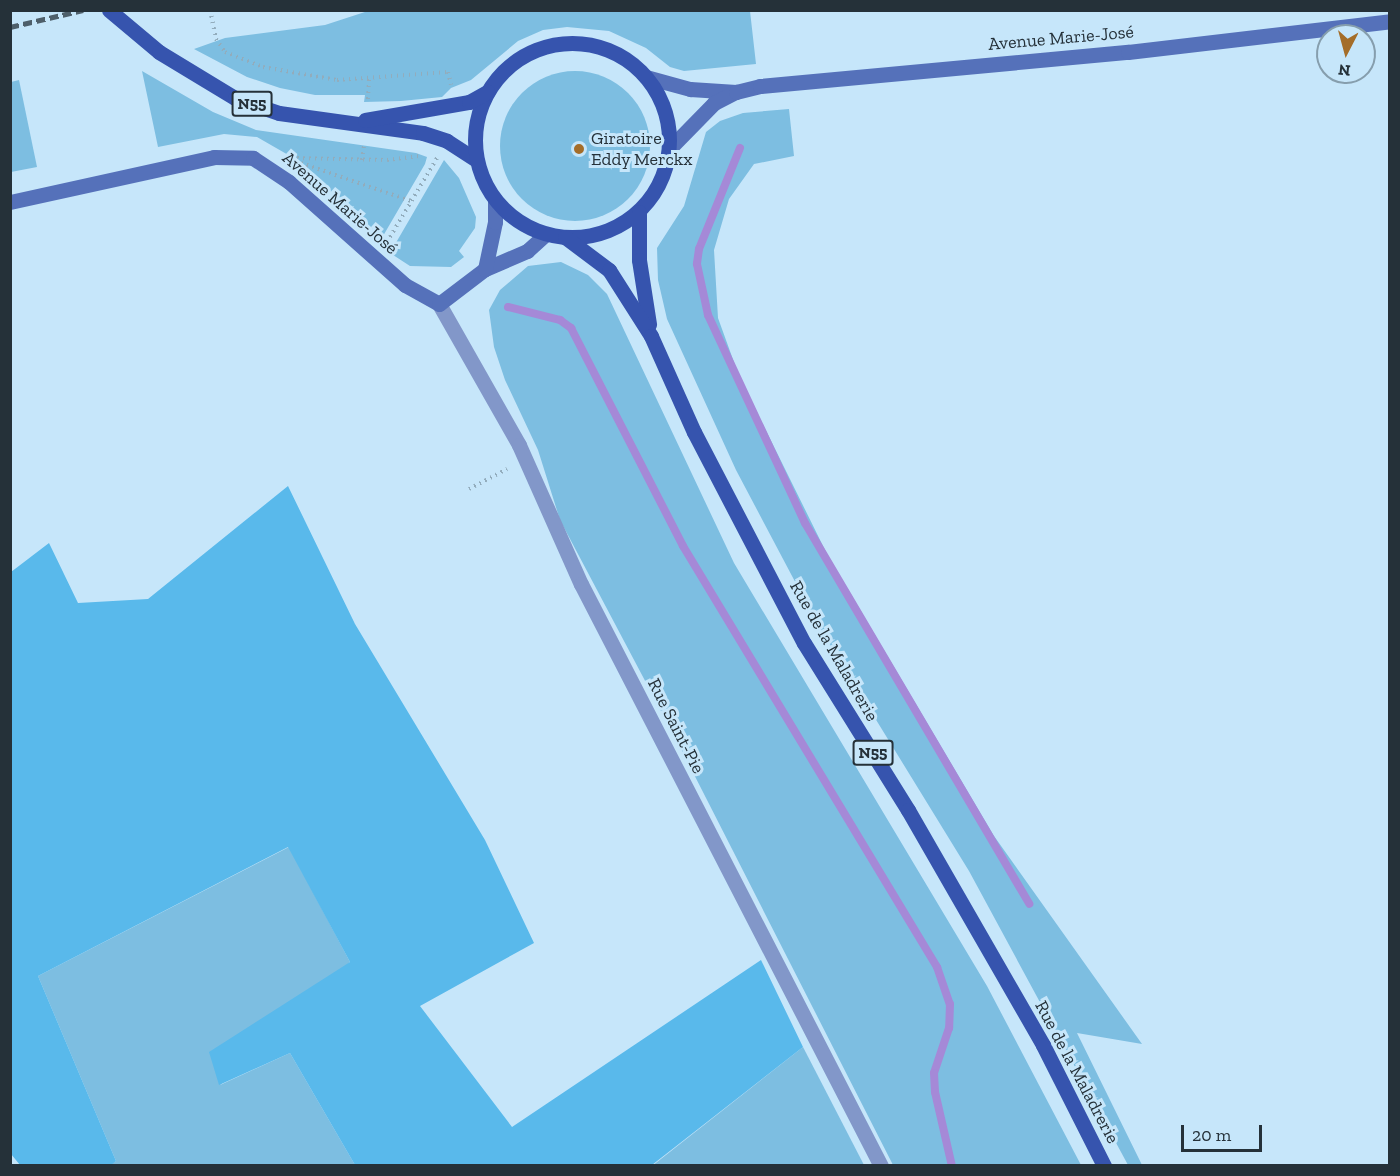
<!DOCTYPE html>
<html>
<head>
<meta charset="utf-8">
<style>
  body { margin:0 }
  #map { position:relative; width:1400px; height:1176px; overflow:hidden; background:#c6e6fa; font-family:"Zilla Slab",serif }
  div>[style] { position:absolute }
  .green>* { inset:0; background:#7dbee1 }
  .round { border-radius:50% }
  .forest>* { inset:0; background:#59b9eb }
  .stream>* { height:8px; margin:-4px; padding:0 4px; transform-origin:4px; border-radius:4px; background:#a589d7 }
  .path>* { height:4px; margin-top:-2px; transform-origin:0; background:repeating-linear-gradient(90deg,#92acbc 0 1.5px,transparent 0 6px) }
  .street>* { height:15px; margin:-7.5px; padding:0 7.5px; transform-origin:7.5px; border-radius:7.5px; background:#8297c9 }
  .secondary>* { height:15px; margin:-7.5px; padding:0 7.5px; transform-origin:7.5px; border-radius:7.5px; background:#5571ba }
  .primary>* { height:15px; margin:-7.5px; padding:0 7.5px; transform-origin:7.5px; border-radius:7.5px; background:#3654ae }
  .primary>.ring { margin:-7.5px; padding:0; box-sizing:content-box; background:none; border:15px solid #3654ae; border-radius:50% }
  .rail>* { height:4.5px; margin-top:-2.25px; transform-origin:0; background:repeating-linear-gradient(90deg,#4e5f6a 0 9px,transparent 0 13.5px) }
  .dots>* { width:16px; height:16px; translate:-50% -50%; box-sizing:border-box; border:3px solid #c6e6fa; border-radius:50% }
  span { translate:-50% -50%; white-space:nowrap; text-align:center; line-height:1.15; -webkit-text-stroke:6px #c6e6fa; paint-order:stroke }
  .shield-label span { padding:2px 4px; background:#c6e6fa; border:2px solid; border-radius:4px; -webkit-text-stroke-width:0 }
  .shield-label { font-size:16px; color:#253139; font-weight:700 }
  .street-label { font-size:18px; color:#253139 }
  .poi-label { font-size:18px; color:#253139 }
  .left { translate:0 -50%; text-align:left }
  .frame { position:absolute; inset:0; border:12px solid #253139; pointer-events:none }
  .north { position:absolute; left:1316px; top:24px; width:60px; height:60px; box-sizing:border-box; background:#c6e6fa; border:2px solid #869ead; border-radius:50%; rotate:186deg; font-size:16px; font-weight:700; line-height:24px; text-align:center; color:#253139 }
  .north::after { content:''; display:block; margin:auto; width:21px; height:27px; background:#a46d29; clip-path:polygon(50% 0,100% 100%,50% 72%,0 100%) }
  .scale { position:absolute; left:1181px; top:1125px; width:81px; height:27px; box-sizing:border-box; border:3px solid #253139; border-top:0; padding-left:8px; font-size:18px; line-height:21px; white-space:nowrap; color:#253139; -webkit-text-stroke:4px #c6e6fa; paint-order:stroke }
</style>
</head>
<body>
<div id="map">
  <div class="green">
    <i style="clip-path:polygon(750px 11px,756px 64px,684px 71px,670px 67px,646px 48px,609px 31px,567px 27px,543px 30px,518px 41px,471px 80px,451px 88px,442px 97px,401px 101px,364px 102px,365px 95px,315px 95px,280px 88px,247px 77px,194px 49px,225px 38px,325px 25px,368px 11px)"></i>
    <i class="round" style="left:500px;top:71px;width:150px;height:150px"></i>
    <i style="clip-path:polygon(142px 71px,213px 112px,256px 130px,416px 153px,427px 157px,425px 164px,383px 236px,378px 236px,297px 160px,257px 137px,224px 134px,158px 147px)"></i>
    <i style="clip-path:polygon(19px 80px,37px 167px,11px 172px,11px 82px)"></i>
    <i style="clip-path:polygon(789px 109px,794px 156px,754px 164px,729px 199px,714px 250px,718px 318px,739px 376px,827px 554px,994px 836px,1142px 1044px,1077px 1033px,1142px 1165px,1128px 1165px,969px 871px,819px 627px,736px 470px,667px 319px,658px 280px,657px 248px,684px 206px,706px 132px,720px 121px,743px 113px)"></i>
    <i style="clip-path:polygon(444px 160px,459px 178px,476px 217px,475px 228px,459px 251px,464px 257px,451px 267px,410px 266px,390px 253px)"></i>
    <i style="clip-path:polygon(561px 262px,588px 275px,607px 294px,734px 563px,987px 986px,1081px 1165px,893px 1165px,679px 745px,560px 520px,538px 450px,505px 380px,494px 347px,489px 310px,500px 290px,528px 266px)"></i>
    <i style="clip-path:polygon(289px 847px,350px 962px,220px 1085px,290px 1053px,355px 1165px,110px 1165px,116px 1161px,38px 976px)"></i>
    <i style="clip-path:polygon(803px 1047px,864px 1165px,652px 1166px)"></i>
  </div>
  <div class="forest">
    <i style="clip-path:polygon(288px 486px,355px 624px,485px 840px,534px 943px,420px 1006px,512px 1127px,761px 960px,803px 1047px,652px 1165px,355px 1165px,290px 1053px,219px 1085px,209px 1052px,350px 962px,288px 847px,38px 976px,116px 1161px,110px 1166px,20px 1165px,11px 1154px,11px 572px,49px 543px,78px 603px,148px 599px)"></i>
  </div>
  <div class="stream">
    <i style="left:740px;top:148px;width:109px;rotate:112.1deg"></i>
    <i style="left:699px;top:249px;width:15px;rotate:98deg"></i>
    <i style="left:697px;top:264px;width:52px;rotate:77.8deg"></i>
    <i style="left:708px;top:315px;width:230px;rotate:65deg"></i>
    <i style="left:805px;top:523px;width:442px;rotate:59.5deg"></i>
    <i style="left:508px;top:307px;width:54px;rotate:14deg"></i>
    <i style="left:560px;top:320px;width:14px;rotate:36deg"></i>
    <i style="left:571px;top:328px;width:245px;rotate:62.8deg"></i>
    <i style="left:683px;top:546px;width:492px;rotate:58.9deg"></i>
    <i style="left:937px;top:967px;width:39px;rotate:71deg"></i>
    <i style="left:950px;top:1004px;width:24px;rotate:92deg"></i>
    <i style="left:949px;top:1028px;width:47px;rotate:108.4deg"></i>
    <i style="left:934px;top:1073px;width:19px;rotate:87deg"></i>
    <i style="left:935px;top:1092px;width:76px;rotate:77.1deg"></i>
  </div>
  <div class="path">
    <i style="left:210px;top:10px;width:30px;rotate:78deg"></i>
    <i style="left:216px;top:39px;width:16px;rotate:55deg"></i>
    <i style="left:225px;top:52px;width:41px;rotate:21.5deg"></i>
    <i style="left:263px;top:67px;width:75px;rotate:10deg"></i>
    <i style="left:337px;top:80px;width:111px;rotate:-4.1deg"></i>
    <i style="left:448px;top:72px;width:13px;rotate:77deg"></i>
    <i style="left:368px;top:99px;width:20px;rotate:-87deg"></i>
    <i style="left:291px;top:158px;width:96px;rotate:1.2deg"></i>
    <i style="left:387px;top:160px;width:34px;rotate:-7deg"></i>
    <i style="left:362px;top:160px;width:14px;rotate:-82deg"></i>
    <i style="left:301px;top:163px;width:116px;rotate:19.1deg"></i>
    <i style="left:387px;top:242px;width:98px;rotate:-59.2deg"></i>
    <i style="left:469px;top:489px;width:43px;rotate:-27.8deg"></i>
  </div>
  <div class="street">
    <i style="left:439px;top:304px;width:162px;rotate:60.4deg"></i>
    <i style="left:519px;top:445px;width:152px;rotate:66deg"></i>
    <i style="left:581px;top:584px;width:655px;rotate:62.73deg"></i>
  </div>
  <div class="secondary">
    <i style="left:646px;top:77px;width:46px;rotate:15.3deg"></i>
    <i style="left:690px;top:89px;width:46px;rotate:3.7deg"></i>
    <i style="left:670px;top:148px;width:63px;rotate:-45.6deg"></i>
    <i style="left:714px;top:103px;width:25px;rotate:-27deg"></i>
    <i style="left:736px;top:92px;width:25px;rotate:-14deg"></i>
    <i style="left:760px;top:86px;width:370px;rotate:-5.3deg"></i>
    <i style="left:1128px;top:52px;width:264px;rotate:-6.7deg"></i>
    <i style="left:10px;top:202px;width:209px;rotate:-12.4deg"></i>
    <i style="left:214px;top:157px;width:39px;rotate:1deg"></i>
    <i style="left:253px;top:158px;width:43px;rotate:33.7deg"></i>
    <i style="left:289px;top:182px;width:155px;rotate:41.6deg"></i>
    <i style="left:405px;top:285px;width:39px;rotate:29deg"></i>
    <i style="left:439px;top:304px;width:58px;rotate:-37.3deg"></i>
    <i style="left:485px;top:269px;width:46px;rotate:-23.2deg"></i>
    <i style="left:527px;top:251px;width:25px;rotate:-42deg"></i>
    <i style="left:485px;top:269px;width:48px;rotate:-78deg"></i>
    <i style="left:495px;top:222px;width:22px;rotate:-90deg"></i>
  </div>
  <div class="primary">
    <i style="left:109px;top:10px;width:65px;rotate:40deg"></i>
    <i style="left:159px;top:52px;width:89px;rotate:31.2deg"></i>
    <i style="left:235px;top:98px;width:46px;rotate:18.8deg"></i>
    <i style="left:279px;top:113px;width:145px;rotate:7.9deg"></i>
    <i style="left:423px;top:133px;width:25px;rotate:18deg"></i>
    <i style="left:447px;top:141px;width:35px;rotate:33deg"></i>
    <i class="ring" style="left:475px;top:43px;width:179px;height:179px"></i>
    <i style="left:365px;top:120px;width:106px;rotate:-9.8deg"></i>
    <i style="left:469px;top:102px;width:21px;rotate:-29deg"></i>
    <i style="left:639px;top:212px;width:48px;rotate:90deg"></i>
    <i style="left:639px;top:260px;width:65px;rotate:81.1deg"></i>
    <i style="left:565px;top:237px;width:55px;rotate:36.9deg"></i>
    <i style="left:609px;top:270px;width:78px;rotate:57.5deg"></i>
    <i style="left:651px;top:336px;width:105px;rotate:65.9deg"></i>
    <i style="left:694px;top:432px;width:238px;rotate:62.5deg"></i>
    <i style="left:804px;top:643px;width:197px;rotate:58.1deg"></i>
    <i style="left:908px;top:810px;width:271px;rotate:60.1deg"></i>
    <i style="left:1043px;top:1045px;width:136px;rotate:63.2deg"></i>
  </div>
  <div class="rail">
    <i style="left:10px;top:27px;width:75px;rotate:-13.1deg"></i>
  </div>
  <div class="dots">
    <i style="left:579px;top:149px;background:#a46d29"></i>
  </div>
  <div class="shield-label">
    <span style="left:252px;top:104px">N55</span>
    <span style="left:873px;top:753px">N55</span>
  </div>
  <div class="street-label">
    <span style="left:1061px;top:38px;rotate:-5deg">Avenue Marie-José</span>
    <span style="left:340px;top:203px;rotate:41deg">Avenue Marie-José</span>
    <span style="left:834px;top:651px;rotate:60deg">Rue de la Maladrerie</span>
    <span style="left:676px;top:726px;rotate:63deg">Rue Saint-Pie</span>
    <span style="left:1077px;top:1072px;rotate:62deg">Rue de la Maladrerie</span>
  </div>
  <div class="poi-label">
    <span class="left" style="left:591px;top:149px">Giratoire<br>Eddy Merckx</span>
  </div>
  <div class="frame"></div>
  <div class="north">N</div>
  <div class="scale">20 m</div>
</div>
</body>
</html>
